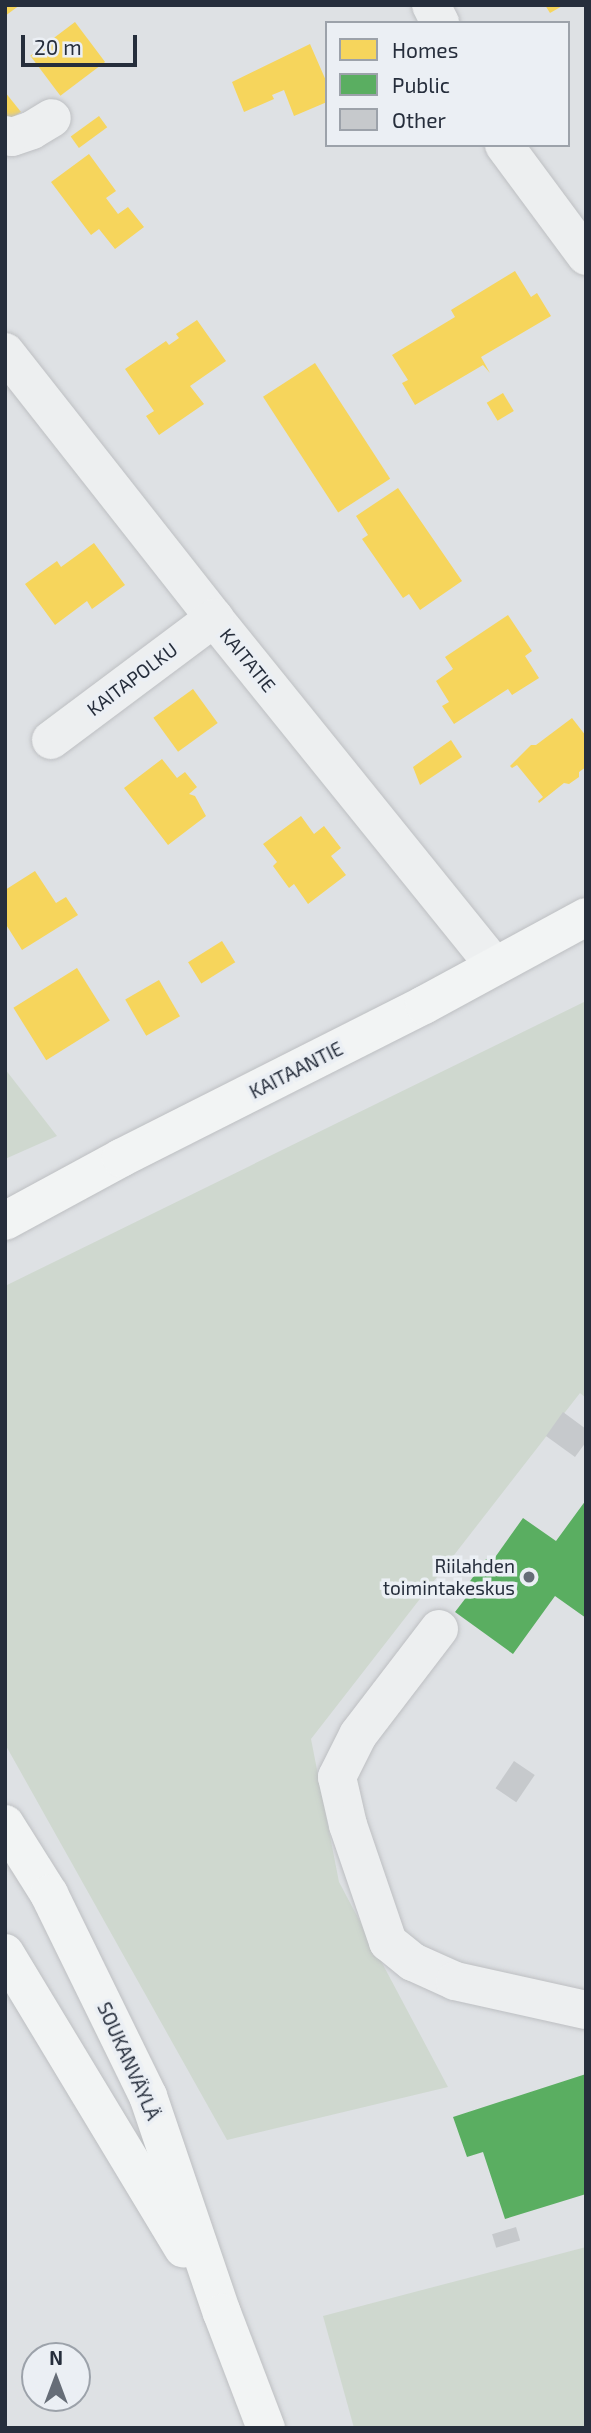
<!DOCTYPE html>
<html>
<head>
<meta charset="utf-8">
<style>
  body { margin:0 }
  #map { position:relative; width:591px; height:2433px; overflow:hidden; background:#dee1e4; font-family:"Exo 2",sans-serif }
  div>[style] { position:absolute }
  .green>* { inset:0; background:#cfd8cf }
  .homes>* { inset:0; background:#f6d55c; transform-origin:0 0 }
  .public>* { inset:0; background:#5aae61 }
  .building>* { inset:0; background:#c6c9cc; transform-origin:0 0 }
  .roads { filter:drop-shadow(0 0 2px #bdbfc2) drop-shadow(0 0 2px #bdbfc2) }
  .minor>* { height:38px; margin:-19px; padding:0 19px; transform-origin:19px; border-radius:19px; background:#edeff0 }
  .major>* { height:38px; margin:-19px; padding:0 19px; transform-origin:19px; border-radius:19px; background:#f2f4f4 }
  .dots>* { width:19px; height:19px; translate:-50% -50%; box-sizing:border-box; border:4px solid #ebeff4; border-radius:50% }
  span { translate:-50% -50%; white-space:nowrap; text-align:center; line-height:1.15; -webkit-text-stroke:7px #ebeff4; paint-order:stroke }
  .street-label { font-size:19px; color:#262e3c }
  .poi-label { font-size:19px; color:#262e3c }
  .right { translate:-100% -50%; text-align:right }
  .frame { position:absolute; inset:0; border:7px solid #262e3c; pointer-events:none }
  .legend { position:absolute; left:325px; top:21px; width:245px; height:126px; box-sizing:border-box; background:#ebeff4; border:2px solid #9ca2aa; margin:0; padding:9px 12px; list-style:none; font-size:21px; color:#262e3c }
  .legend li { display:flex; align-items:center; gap:14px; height:35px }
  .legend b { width:35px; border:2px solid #9ca2aa }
  .north { position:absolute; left:21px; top:2342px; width:70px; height:70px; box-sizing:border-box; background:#ebeff4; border:2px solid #9ca2aa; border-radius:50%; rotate:0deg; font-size:19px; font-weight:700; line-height:28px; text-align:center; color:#262e3c }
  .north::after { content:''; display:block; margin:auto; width:24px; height:32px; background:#666d77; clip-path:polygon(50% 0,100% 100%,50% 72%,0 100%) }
  .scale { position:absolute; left:21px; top:35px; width:116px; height:32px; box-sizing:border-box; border:4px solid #262e3c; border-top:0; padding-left:9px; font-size:21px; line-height:24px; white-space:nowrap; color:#262e3c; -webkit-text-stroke:5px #ebeff4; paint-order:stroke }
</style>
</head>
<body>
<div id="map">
  <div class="green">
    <i style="clip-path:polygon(586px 1001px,586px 1398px,580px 1393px,311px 1739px,339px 1882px,448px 2087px,227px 2140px,5px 1744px,5px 1286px)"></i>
    <i style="clip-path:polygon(5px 1069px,57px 1136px,5px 1159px)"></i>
    <i style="clip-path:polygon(586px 2247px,586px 2428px,354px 2428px,323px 2316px)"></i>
  </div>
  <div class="homes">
    <i style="clip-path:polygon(5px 5px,20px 5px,5px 16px)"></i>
    <i style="clip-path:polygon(545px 5px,564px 5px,550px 13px)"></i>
    <i style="left:75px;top:22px;width:50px;height:56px;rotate:53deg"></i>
    <i style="clip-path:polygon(310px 44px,327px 83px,327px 102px,294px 116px,284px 90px,272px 95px,274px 99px,244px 112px,232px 82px)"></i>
    <i style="clip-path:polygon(5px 92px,21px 112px,10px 119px,5px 113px)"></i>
    <i style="left:99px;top:116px;width:14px;height:35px;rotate:54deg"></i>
    <i style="clip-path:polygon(89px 154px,116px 191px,106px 198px,118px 214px,128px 207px,144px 227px,115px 249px,99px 229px,91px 235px,51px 182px)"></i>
    <i style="clip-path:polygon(515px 271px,531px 297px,537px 293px,551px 316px,481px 357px,490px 373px,483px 365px,415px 405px,402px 383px,408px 380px,392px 355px,455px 317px,451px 310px)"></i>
    <i style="clip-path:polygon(197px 320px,226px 361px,190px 386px,204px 404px,159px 435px,146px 416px,154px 411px,125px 369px,166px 341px,169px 345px,179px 338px,176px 334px)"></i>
    <i style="left:315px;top:363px;width:138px;height:62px;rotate:57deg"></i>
    <i style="left:503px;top:393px;width:21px;height:19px;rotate:59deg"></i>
    <i style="clip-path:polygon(398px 488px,462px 581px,420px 610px,409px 594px,403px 598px,362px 539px,368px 535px,356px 516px)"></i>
    <i style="clip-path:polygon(94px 543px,125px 585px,92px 609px,87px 601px,55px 625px,25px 584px,57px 561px,61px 567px)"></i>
    <i style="clip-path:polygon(508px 615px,532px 651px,525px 656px,539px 678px,512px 695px,508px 689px,454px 724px,442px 706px,449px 702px,436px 681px,453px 669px,445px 657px)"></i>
    <i style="left:193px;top:689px;width:42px;height:49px;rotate:54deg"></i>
    <i style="clip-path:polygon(572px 718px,586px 736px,586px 767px,579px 772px,579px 777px,569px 784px,564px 783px,539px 803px,538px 801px,543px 797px,517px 765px,512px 768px,510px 766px,531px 745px,536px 745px)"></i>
    <i style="clip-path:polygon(451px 740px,462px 757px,420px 785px,413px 767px)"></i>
    <i style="clip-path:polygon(162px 759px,177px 778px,185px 772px,197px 787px,189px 794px,195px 796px,206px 816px,168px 845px,124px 788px)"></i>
    <i style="clip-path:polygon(301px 816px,314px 834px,324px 826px,341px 848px,331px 856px,346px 875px,308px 904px,294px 884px,289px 888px,273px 866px,277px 862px,263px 844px)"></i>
    <i style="clip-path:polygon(35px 871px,56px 903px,66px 897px,78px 915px,22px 950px,5px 923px,5px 890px)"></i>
    <i style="left:222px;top:941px;width:25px;height:40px;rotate:58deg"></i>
    <i style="left:77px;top:968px;width:62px;height:75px;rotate:58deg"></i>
    <i style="left:159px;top:980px;width:42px;height:39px;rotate:60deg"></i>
  </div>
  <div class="public">
    <i style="clip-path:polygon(586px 1500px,586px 1618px,555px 1596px,513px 1654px,455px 1612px,468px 1595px,463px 1591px,486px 1559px,491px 1563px,523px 1518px,556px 1541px)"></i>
    <i style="clip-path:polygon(586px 2074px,586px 2194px,505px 2219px,483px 2152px,467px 2157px,453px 2117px)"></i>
  </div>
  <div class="building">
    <i style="clip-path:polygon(563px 1412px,586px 1429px,586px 1442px,575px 1457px,546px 1436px)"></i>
    <i style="left:514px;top:1761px;width:25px;height:33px;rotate:34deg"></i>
    <i style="left:516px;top:2227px;width:14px;height:25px;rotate:73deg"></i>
  </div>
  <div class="roads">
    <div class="minor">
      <i style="left:431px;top:5px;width:20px;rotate:63deg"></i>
      <i style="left:5px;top:135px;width:7px;rotate:16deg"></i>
      <i style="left:12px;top:137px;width:21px;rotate:-19deg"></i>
      <i style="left:32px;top:130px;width:23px;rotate:-31deg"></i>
      <i style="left:504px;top:145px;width:138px;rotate:53.5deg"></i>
      <i style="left:5px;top:352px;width:338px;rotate:51.8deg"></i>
      <i style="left:214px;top:618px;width:447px;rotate:51.1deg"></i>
      <i style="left:51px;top:740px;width:204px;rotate:-36.8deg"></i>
      <i style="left:439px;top:1629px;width:133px;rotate:127.4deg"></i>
      <i style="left:358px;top:1735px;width:47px;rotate:116.6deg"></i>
      <i style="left:337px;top:1777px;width:49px;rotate:77.1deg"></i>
      <i style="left:348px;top:1825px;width:124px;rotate:71.1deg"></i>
      <i style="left:388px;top:1942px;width:32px;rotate:39deg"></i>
      <i style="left:413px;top:1962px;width:46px;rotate:24.3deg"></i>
      <i style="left:455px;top:1981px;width:134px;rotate:12.5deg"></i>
    </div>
    <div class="major">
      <i style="left:5px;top:1221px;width:132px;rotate:-28.5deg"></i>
      <i style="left:121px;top:1158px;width:339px;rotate:-26.8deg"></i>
      <i style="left:424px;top:1005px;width:184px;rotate:-28.5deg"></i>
      <i style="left:5px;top:1824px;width:83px;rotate:57.8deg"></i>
      <i style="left:49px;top:1894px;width:225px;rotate:63.9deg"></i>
      <i style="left:148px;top:2096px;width:229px;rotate:71.2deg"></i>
      <i style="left:222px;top:2313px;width:123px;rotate:69.1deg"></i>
      <i style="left:5px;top:1953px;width:345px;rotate:58.9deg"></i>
    </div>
  </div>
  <div class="dots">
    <i style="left:529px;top:1577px;background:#666d77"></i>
  </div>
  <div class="street-label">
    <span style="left:248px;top:660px;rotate:51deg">KAITATIE</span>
    <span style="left:132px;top:679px;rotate:-37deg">KAITAPOLKU</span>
    <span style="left:296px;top:1070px;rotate:-27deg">KAITAANTIE</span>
    <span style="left:129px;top:2061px;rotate:66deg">SOUKANVÄYLÄ</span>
  </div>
  <div class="poi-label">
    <span class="right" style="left:515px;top:1577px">Riilahden<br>toimintakeskus</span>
  </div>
  <div class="frame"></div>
  <ul class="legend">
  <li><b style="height:19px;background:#f6d55c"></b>Homes</li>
  <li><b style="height:19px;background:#5aae61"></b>Public</li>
  <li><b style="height:19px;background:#c6c9cc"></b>Other</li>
  </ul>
  <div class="north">N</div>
  <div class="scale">20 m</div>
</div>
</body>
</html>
